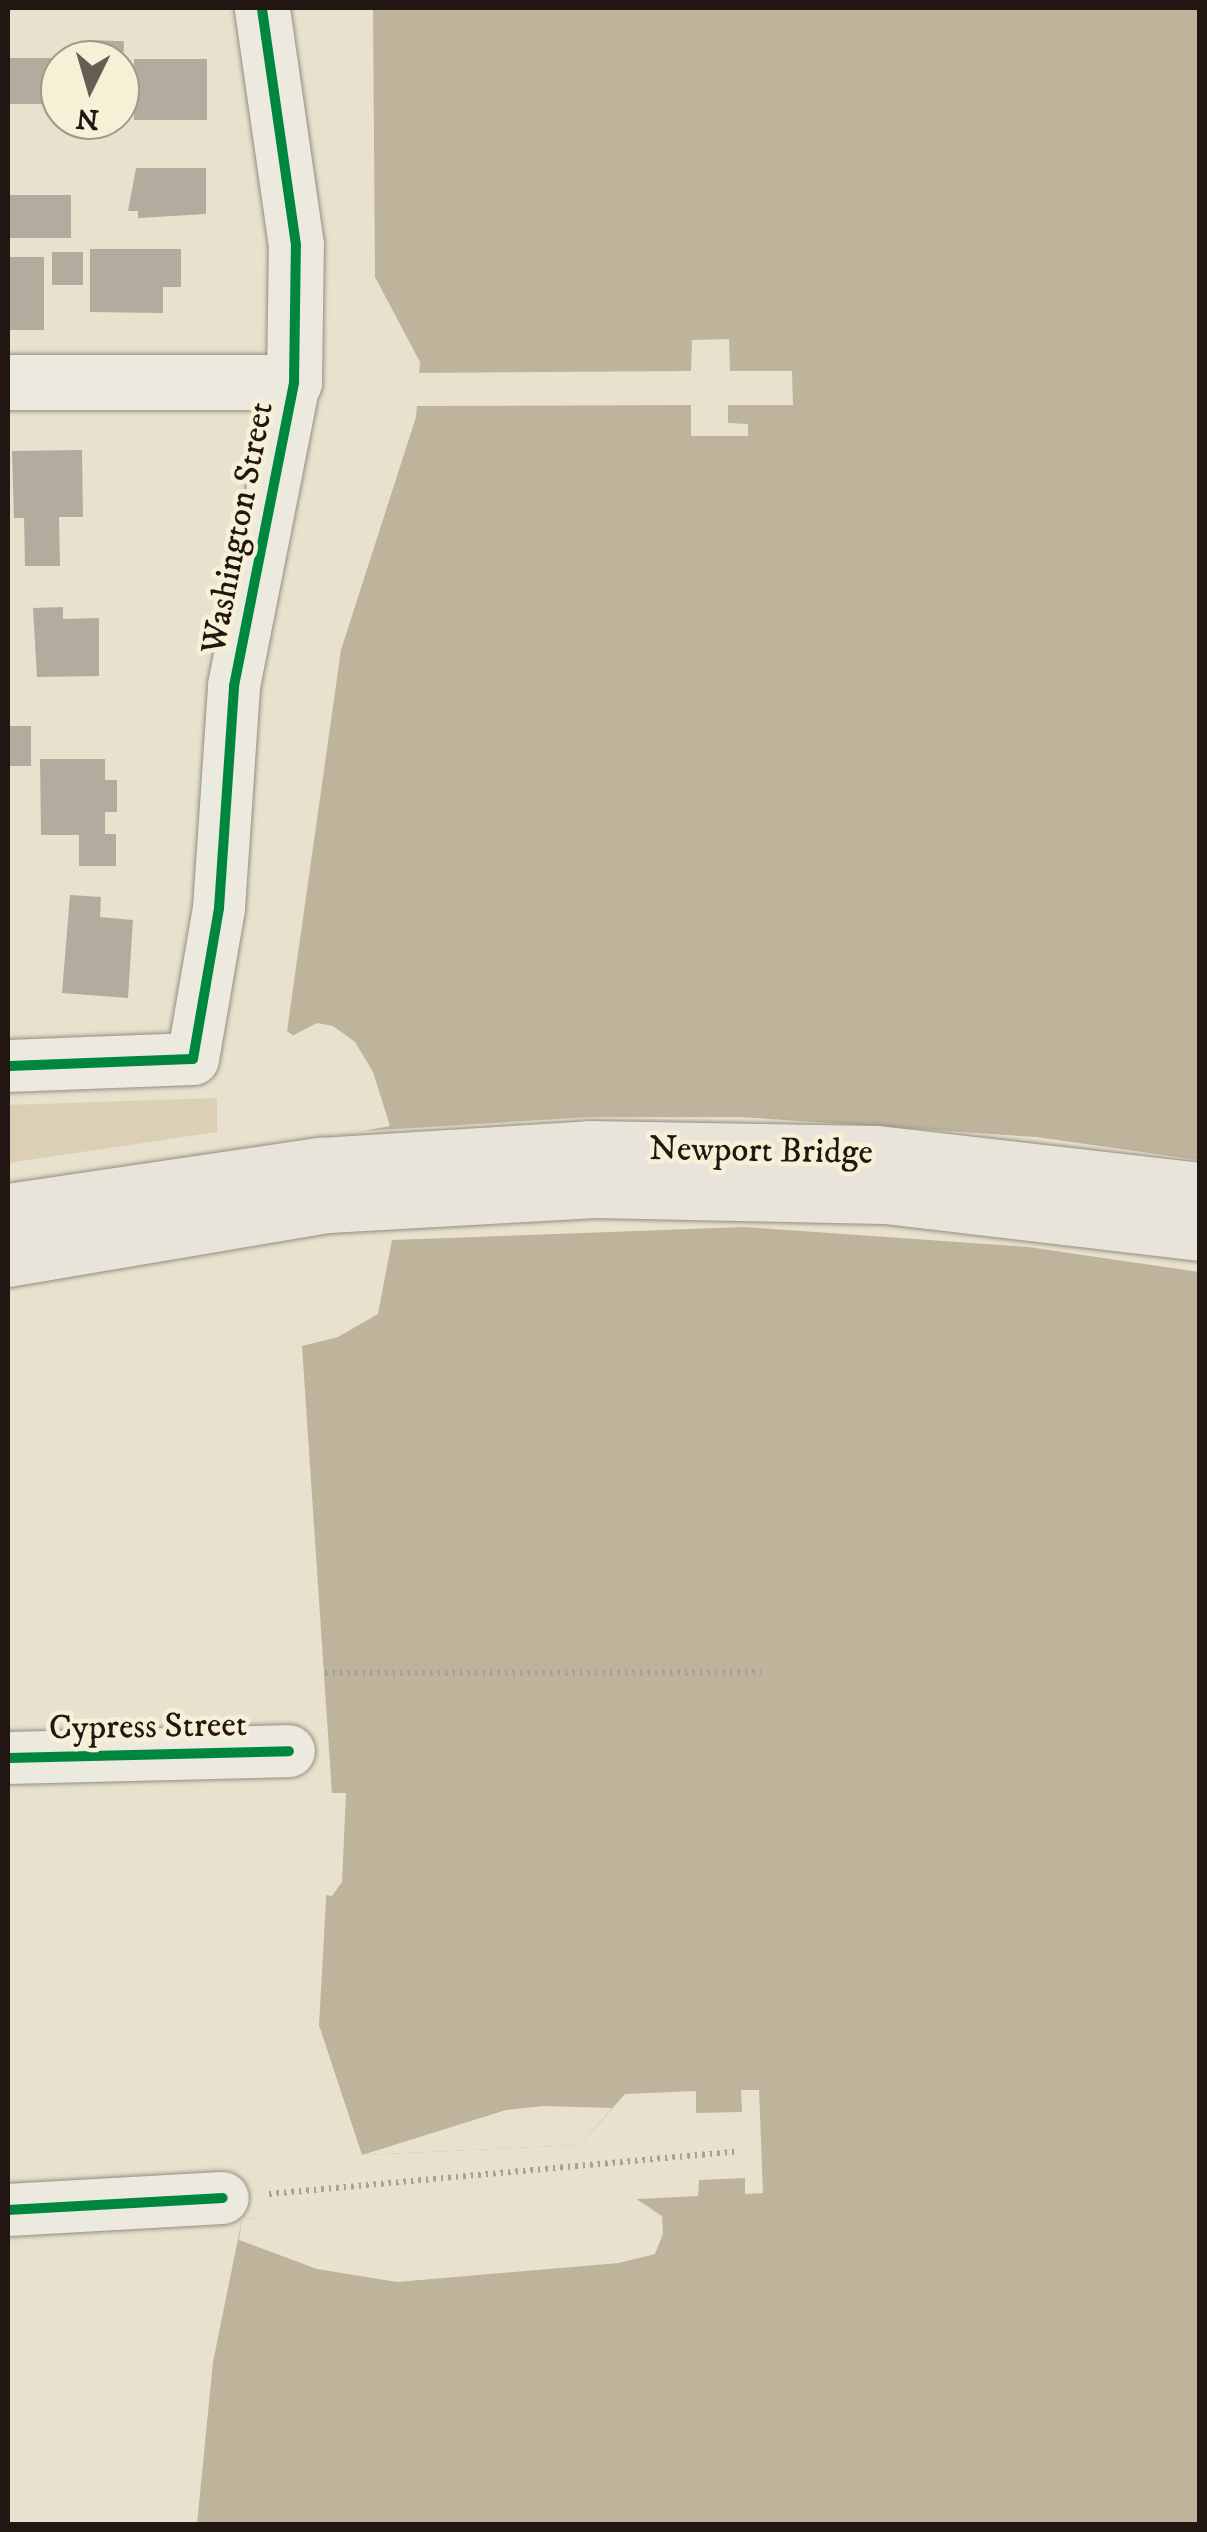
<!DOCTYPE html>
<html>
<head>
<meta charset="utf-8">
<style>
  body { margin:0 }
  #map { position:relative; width:1207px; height:2532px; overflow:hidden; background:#e8e1cd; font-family:"IM FELL DW Pica",serif }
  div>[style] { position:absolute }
  .green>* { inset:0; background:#dbd0b6 }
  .water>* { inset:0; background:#beb49b }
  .pier>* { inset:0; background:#e8e1cd }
  .building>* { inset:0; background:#b1ac9e; transform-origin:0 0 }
  .path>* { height:6px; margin-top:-3px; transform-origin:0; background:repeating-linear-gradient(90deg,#a6a199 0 2.5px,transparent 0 7.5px) }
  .roads { filter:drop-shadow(0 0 2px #938e82) drop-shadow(0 0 2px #938e82) }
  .street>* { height:52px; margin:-26px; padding:0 26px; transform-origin:26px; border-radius:26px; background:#ece9df }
  .secondary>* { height:55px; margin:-27.5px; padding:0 27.5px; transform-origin:27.5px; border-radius:27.5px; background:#ece9df }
  .highway>* { height:55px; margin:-27.5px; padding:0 27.5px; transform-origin:27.5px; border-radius:27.5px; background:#e9e4d9 }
  .cycleway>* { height:10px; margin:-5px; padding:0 5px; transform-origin:5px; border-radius:5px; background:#00873e }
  span { translate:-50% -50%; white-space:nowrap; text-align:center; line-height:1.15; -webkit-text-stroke:9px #f8efd7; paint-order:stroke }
  .street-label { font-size:35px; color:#211611 }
  .frame { position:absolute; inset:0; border:10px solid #211611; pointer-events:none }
  .north { position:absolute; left:40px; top:40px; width:100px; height:100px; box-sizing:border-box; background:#f8efd7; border:2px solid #a29888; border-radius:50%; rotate:185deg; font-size:28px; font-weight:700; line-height:40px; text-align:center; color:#211611 }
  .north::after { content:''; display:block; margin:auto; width:35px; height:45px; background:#675d53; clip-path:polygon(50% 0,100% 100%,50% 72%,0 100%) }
</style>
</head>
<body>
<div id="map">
  <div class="green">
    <i style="clip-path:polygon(217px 1098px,217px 1132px,8px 1163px,8px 1105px)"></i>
  </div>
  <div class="water">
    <i style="clip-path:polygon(373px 8px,1199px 8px,1199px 2524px,197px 2524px,213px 2362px,242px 2219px,698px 2196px,699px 2180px,745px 2178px,745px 2194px,763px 2193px,759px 2090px,741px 2090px,742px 2112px,696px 2113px,696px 2091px,625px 2094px,580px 2145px,362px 2155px,319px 2025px,332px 1794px,302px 1346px,348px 1282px,358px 1245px,355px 1082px,287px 1031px,341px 650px,416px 417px,420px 362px,375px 277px)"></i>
  </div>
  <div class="pier">
    <i style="clip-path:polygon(729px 339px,730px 371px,792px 371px,793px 405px,728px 405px,728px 423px,748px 424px,748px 436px,691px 436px,691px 405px,411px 406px,414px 373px,691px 371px,692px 340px)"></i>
    <i style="clip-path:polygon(317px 1023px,333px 1026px,355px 1042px,373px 1072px,390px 1126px,363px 1131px,589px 1117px,740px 1117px,1036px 1137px,1199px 1160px,1199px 1272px,1028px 1247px,744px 1227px,392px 1240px,378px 1314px,338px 1337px,302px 1346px,343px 1280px,353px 1244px,350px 1084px,288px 1038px)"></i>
    <i style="clip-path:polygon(327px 1793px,346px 1793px,342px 1882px,332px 1896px,320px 1894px)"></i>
    <i style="clip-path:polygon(544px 2106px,612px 2108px,580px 2145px,362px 2155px,506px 2110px)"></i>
    <i style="clip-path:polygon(635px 2198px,662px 2216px,663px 2234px,655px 2254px,619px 2263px,397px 2282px,317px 2269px,239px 2240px,242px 2219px)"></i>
  </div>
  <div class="building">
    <i style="left:89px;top:40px;width:35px;height:19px;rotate:2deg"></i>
    <i style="left:8px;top:58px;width:44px;height:46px"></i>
    <i style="left:134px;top:59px;width:73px;height:61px"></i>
    <i style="clip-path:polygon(136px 168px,206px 168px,206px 214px,138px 218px,138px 211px,128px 211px)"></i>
    <i style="left:8px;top:195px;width:63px;height:43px"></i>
    <i style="clip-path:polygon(90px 249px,181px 249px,181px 287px,163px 287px,163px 313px,90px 312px)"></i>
    <i style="left:52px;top:252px;width:31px;height:33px"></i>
    <i style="left:8px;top:257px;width:36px;height:73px"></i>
    <i style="clip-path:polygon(82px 450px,83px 517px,59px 517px,60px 566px,25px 566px,24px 518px,14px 518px,12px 451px)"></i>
    <i style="clip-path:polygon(63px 607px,63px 619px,99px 618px,99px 676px,37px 677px,33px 608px)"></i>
    <i style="left:8px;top:726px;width:23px;height:40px"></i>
    <i style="clip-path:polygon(40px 759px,105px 759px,105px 780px,117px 780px,117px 812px,105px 812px,105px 834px,116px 834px,116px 866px,79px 866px,79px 835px,41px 835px)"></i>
    <i style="clip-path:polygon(70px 895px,101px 897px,100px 917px,133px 920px,128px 998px,62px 993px)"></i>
  </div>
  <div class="path">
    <i style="left:325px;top:1673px;width:436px;rotate:-0.1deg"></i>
    <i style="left:269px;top:2194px;width:467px;rotate:-5.2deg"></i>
  </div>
  <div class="roads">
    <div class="street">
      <i style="left:8px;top:1066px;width:185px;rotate:-2.2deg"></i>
      <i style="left:193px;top:1059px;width:153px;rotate:-80.2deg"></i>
      <i style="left:219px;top:908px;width:223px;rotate:-86.1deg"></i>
      <i style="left:234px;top:686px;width:310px;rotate:-78.8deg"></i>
      <i style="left:8px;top:1758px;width:281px;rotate:-1.4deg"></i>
      <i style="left:8px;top:2210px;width:215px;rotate:-3.2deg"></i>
    </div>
    <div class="secondary">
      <i style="left:8px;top:382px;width:286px"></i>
      <i style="left:294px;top:382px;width:137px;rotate:-89.2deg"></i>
      <i style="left:296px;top:245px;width:239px;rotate:-98.2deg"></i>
    </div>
    <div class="highway">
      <i style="left:8px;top:1211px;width:316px;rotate:-8.4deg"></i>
      <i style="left:321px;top:1165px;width:269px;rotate:-3.6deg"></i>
      <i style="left:589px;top:1148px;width:287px;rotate:1deg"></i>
      <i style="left:876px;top:1153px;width:326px;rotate:6.5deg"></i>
      <i style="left:8px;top:1259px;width:325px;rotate:-9.6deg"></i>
      <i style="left:328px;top:1205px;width:267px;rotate:-3.2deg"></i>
      <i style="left:595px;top:1190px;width:290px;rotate:1.2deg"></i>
      <i style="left:885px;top:1196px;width:317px;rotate:6.7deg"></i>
    </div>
  </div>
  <div class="cycleway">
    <i style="left:8px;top:1066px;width:185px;rotate:-2.2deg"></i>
    <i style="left:193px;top:1059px;width:153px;rotate:-80.2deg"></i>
    <i style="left:219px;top:908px;width:223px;rotate:-86.1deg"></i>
    <i style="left:234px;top:686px;width:310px;rotate:-78.8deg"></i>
    <i style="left:294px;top:382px;width:137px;rotate:-89.2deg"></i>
    <i style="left:296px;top:245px;width:239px;rotate:-98.2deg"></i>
    <i style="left:8px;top:1758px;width:281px;rotate:-1.4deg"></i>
    <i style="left:8px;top:2210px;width:215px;rotate:-3.2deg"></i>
  </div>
  <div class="street-label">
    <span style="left:238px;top:528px;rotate:-79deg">Washington Street</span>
    <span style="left:761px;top:1151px;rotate:1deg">Newport Bridge</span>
    <span style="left:148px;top:1727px;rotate:-1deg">Cypress Street</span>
  </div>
  <div class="frame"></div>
  <div class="north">N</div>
</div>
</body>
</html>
